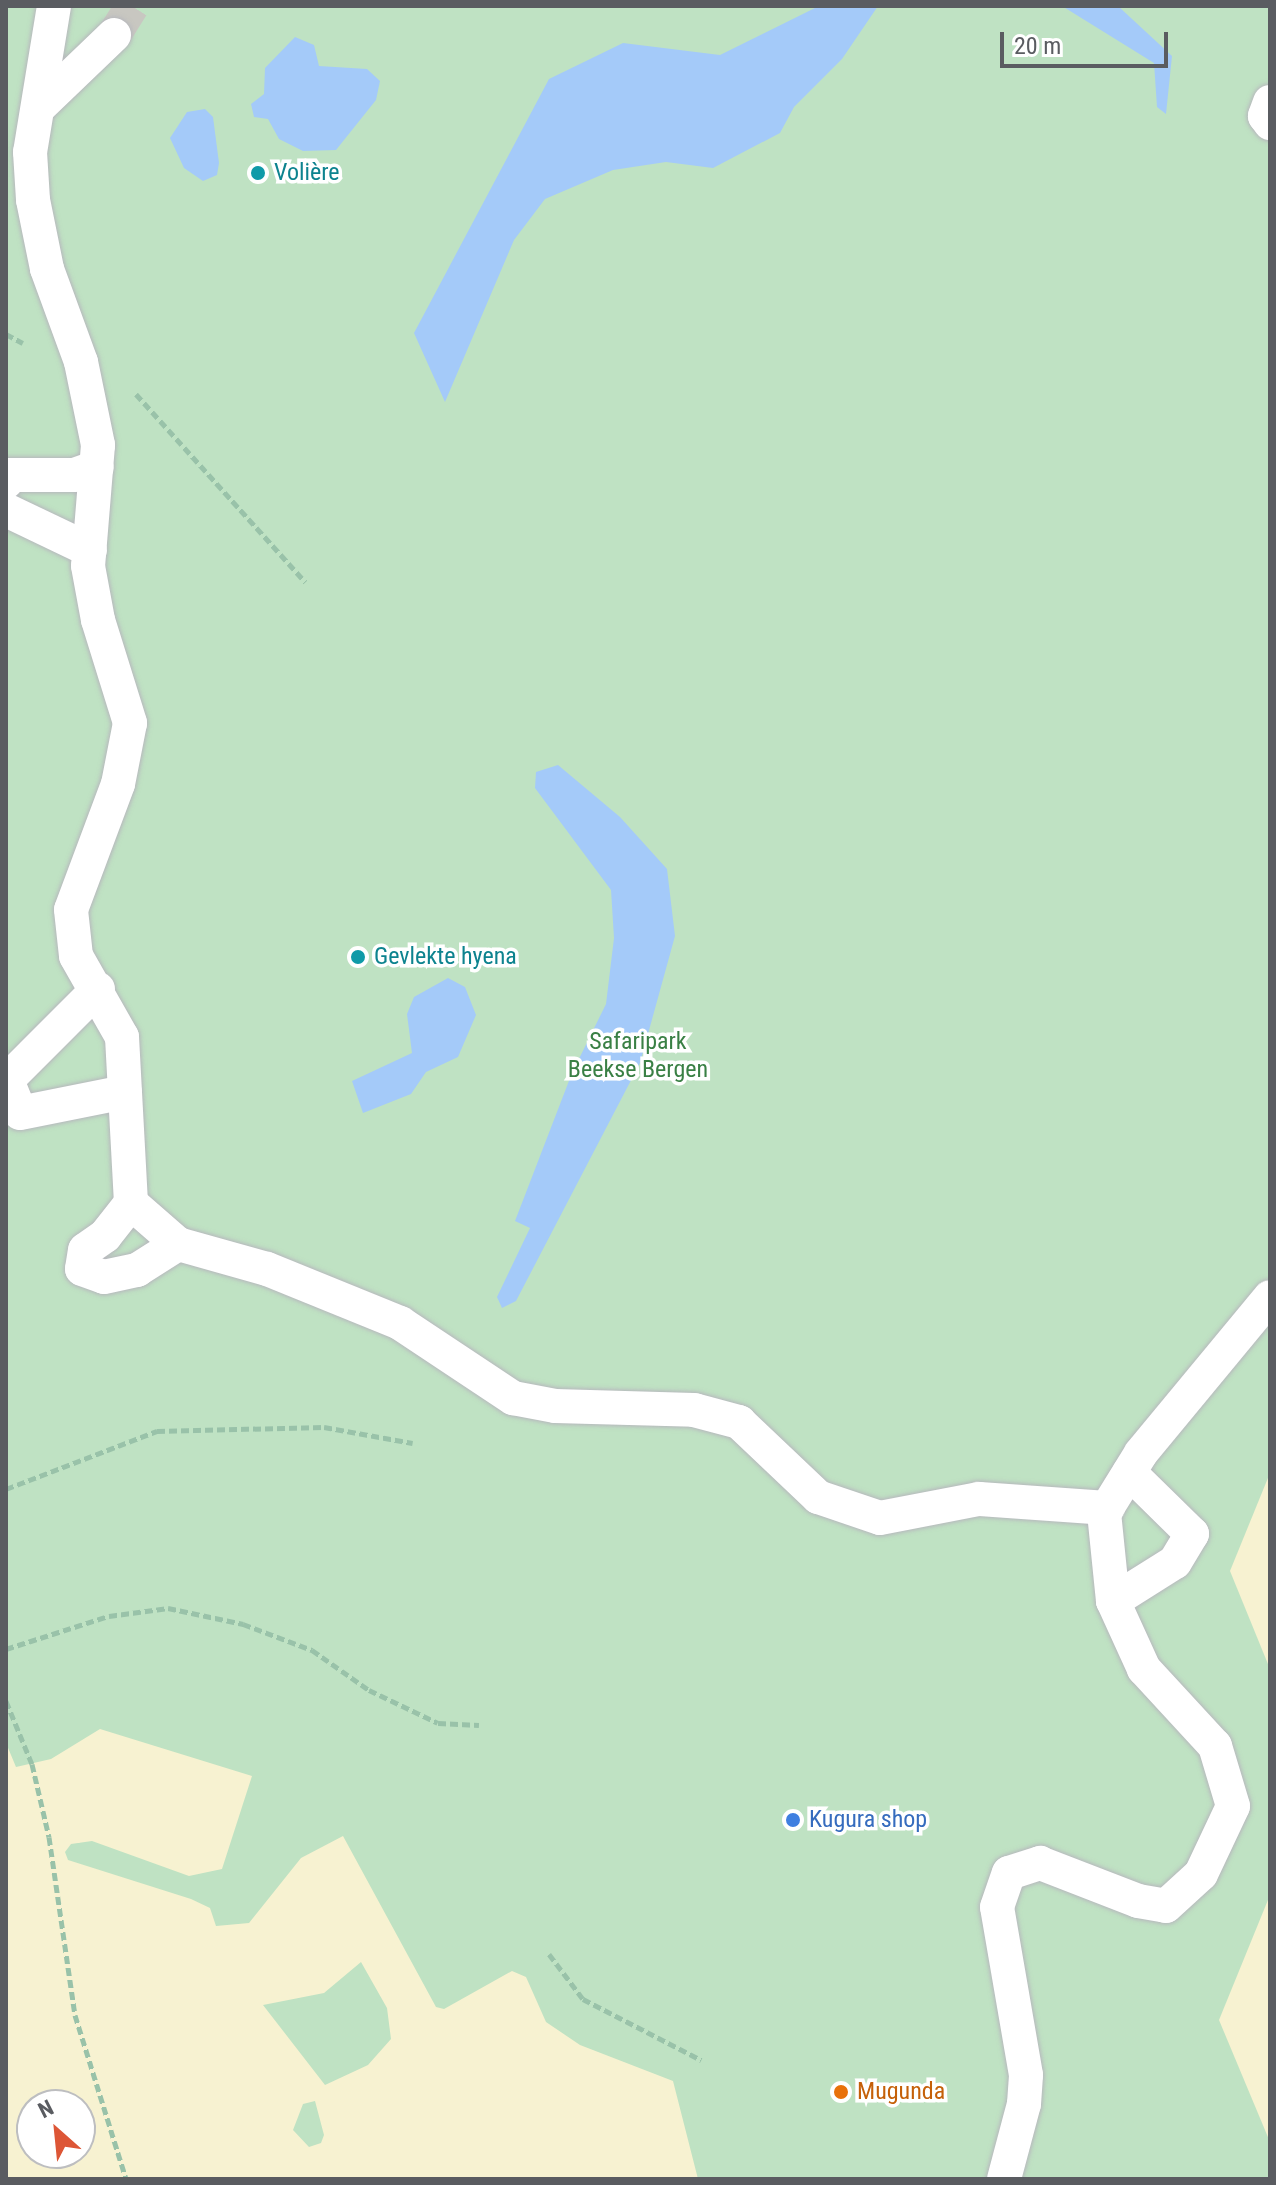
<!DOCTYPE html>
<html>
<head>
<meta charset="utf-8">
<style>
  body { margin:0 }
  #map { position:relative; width:1276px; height:2185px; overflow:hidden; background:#ecebe1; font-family:"Roboto Condensed",sans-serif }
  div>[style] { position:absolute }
  .green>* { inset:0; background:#bfe2c3 }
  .sand>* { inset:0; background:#f7f2d1 }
  .water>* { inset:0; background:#a4caf9 }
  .pedestrian-tunnel>* { height:34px; margin-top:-17px; transform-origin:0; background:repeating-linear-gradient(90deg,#c8c7c1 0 34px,transparent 0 51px) }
  .path>* { height:5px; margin-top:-2.5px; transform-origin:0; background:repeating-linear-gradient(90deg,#99c2a9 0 8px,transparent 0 12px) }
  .roads { filter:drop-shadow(0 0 2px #b7b8bd) drop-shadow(0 0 2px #b7b8bd) }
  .pedestrian>* { height:34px; margin:-17px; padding:0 17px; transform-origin:17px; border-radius:17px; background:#fff }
  .dots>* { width:22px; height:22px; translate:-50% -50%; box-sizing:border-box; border:4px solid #fff; border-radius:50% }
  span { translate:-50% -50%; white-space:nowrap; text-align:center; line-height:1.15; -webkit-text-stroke:7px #fff; paint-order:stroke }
  .culture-label { font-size:24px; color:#0d838f }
  .left { translate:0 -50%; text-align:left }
  .park-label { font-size:24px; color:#3a8045 }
  .shop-label { font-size:24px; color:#366cbe }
  .food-label { font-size:24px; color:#c56008 }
  .frame { position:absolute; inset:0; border:8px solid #5a5c61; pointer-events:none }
  .north { position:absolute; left:16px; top:2089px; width:80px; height:80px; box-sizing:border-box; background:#fff; border:2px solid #bdbec0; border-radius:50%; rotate:333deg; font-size:22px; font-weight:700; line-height:32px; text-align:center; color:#5a5c61 }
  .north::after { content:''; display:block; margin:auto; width:28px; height:36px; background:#dd5636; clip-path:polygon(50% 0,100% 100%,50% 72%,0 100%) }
  .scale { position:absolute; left:1000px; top:32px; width:168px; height:36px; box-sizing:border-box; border:4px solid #5a5c61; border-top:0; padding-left:10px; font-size:24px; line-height:28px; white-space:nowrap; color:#5a5c61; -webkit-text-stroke:6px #fff; paint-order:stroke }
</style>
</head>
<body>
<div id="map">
  <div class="green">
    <i style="clip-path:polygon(evenodd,6px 6px,1270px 6px,1270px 2179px,6px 2179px,6px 6px,32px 2105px,80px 2105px,80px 2153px,32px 2153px,32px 2105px)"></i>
  </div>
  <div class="sand">
    <i style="clip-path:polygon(1270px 1473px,1270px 1669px,1230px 1571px)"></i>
    <i style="clip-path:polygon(evenodd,100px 1729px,252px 1776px,222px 1869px,189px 1876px,92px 1841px,71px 1844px,65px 1852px,68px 1860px,191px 1899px,210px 1908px,216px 1926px,249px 1923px,301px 1858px,343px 1836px,436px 2007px,444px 2009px,512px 1971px,526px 1977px,546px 2022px,580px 2045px,673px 2081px,698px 2179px,6px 2179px,6px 1743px,16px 1767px,51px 1759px,100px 1729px,361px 1962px,387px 2008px,391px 2039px,368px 2065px,325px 2085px,263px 2005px,324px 1993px,361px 1962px,100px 1729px,315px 2101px,324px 2135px,321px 2143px,309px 2147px,293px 2130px,303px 2104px,315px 2101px,100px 1729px,32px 2105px,80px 2105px,80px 2153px,32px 2153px,32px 2105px)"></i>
    <i style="clip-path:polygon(1270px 1895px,1270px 2142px,1219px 2020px)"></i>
  </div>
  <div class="water">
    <i style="clip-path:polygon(819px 6px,878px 6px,842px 59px,794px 107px,780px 133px,713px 168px,666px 162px,613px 170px,545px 199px,514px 240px,445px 402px,414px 333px,549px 79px,623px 43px,720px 55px)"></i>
    <i style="clip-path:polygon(1062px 6px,1118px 6px,1172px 56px,1166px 114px,1157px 107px,1154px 63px)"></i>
    <i style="clip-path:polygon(295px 37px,314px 45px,319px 66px,367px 69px,380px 81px,376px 100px,336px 150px,303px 151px,279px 139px,268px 119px,254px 117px,251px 104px,264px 94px,265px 68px)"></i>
    <i style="clip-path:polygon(205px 109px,213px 117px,219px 163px,217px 175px,203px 181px,184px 168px,170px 138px,187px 112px)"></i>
    <i style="clip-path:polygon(558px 765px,620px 817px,667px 869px,675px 936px,640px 1063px,516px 1301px,502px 1308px,497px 1297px,530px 1228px,515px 1221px,572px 1073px,606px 1004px,614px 938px,611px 890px,535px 788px,536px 772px)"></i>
    <i style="clip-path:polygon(448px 978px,465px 987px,476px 1015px,458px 1057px,426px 1072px,411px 1094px,363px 1113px,352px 1081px,412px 1053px,407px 1014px,414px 997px)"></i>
  </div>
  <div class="pedestrian-tunnel">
    <i style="left:114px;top:35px;width:34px;rotate:-58deg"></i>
  </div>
  <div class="path">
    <i style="left:6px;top:334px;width:19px;rotate:28deg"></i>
    <i style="left:136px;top:394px;width:253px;rotate:48deg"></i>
    <i style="left:6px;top:1489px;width:162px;rotate:-21deg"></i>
    <i style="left:157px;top:1431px;width:167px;rotate:-1.4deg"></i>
    <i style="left:324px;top:1427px;width:90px;rotate:10.2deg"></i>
    <i style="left:6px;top:1649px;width:108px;rotate:-17.8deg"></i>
    <i style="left:109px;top:1616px;width:60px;rotate:-7.7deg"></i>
    <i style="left:168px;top:1608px;width:77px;rotate:12deg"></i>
    <i style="left:243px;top:1624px;width:74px;rotate:20.6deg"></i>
    <i style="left:312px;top:1650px;width:70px;rotate:35.1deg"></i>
    <i style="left:369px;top:1690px;width:76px;rotate:25.6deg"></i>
    <i style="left:438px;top:1723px;width:41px;rotate:2.8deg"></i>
    <i style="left:6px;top:1701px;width:68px;rotate:67.6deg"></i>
    <i style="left:32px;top:1764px;width:75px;rotate:76.9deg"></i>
    <i style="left:49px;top:1837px;width:180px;rotate:81.7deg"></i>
    <i style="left:75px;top:2015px;width:172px;rotate:72.7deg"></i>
    <i style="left:549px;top:1954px;width:56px;rotate:52.9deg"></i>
    <i style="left:583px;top:1999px;width:133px;rotate:27.3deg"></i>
  </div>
  <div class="roads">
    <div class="pedestrian">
      <i style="left:54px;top:6px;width:148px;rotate:99.3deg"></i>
      <i style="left:30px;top:152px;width:48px;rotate:86.4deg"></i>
      <i style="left:33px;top:200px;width:70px;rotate:78.5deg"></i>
      <i style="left:47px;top:269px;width:99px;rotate:69.9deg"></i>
      <i style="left:81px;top:362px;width:85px;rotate:78.4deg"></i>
      <i style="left:98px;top:445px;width:121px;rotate:94.7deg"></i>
      <i style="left:88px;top:566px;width:55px;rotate:79.5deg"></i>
      <i style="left:98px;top:620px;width:108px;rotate:72.7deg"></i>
      <i style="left:130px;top:723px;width:62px;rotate:101.1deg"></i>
      <i style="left:118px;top:784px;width:134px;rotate:110.5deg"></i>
      <i style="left:71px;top:910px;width:46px;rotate:83.8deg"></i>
      <i style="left:76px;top:956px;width:93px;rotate:60.4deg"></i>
      <i style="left:122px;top:1037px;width:166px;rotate:86.9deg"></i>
      <i style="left:131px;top:1203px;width:62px;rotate:41.1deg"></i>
      <i style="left:178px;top:1244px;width:92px;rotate:15.7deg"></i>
      <i style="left:267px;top:1269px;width:144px;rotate:22.1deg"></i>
      <i style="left:400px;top:1323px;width:136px;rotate:33.6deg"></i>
      <i style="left:513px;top:1398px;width:43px;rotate:10.8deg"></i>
      <i style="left:555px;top:1406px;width:139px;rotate:1.6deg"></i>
      <i style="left:694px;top:1410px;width:47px;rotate:14.9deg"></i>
      <i style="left:739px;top:1422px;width:109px;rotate:43.5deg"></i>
      <i style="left:818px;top:1497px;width:65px;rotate:18.7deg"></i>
      <i style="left:880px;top:1518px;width:101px;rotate:-10.9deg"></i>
      <i style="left:979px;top:1499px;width:129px;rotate:4deg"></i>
      <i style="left:1270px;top:102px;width:15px;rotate:110deg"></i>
      <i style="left:1265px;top:116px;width:9px;rotate:54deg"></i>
      <i style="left:39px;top:107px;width:104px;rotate:-43.8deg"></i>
      <i style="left:6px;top:482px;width:7px;rotate:-82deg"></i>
      <i style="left:7px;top:475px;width:67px"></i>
      <i style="left:74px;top:475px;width:24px;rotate:-19deg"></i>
      <i style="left:6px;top:510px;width:93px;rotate:25.5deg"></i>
      <i style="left:98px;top:989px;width:129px;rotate:135deg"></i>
      <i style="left:7px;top:1080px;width:35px;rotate:68deg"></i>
      <i style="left:20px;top:1113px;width:107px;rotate:-11.3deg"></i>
      <i style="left:131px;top:1203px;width:42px;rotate:128.2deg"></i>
      <i style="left:105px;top:1236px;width:24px;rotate:145deg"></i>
      <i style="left:85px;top:1250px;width:19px;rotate:99deg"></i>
      <i style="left:82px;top:1269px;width:23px;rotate:20deg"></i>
      <i style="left:104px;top:1277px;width:34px;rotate:-12deg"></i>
      <i style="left:137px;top:1270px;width:49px;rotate:-32.4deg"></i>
      <i style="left:1113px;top:1601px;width:73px;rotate:-32.2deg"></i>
      <i style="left:1175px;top:1562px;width:33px;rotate:-59deg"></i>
      <i style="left:1192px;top:1534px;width:88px;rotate:-135.5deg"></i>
      <i style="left:1004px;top:2179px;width:78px;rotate:-75.1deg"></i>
      <i style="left:1024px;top:2104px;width:29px;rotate:-86deg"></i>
      <i style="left:1026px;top:2075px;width:170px;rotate:-99.8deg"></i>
      <i style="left:997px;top:1907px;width:36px;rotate:-71deg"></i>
      <i style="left:1009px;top:1873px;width:33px;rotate:-18deg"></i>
      <i style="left:1040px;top:1863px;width:105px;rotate:21.2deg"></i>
      <i style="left:1138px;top:1901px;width:28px;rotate:10deg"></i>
      <i style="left:1166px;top:1906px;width:47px;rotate:-42.4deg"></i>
      <i style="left:1201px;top:1874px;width:75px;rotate:-64.8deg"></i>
      <i style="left:1233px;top:1806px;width:63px;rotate:-106.7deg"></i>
      <i style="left:1215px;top:1746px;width:105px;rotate:-132.7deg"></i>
      <i style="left:1144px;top:1669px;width:75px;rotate:-114.5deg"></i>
      <i style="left:1113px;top:1601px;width:88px;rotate:-95.8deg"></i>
      <i style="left:1104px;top:1513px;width:70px;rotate:-58.3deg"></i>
      <i style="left:1141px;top:1453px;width:202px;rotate:-50.4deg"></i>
    </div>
  </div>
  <div class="dots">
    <i style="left:258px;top:173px;background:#0f9aa8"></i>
    <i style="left:358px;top:957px;background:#0f9aa8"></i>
    <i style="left:793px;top:1820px;background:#3f7fe0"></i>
    <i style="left:841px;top:2092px;background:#e8710a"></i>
  </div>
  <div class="culture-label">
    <span class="left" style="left:274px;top:173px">Volière</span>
    <span class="left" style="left:374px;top:957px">Gevlekte hyena</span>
  </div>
  <div class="park-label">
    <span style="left:638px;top:1056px">Safaripark<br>Beekse Bergen</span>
  </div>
  <div class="shop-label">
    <span class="left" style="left:809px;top:1820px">Kugura shop</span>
  </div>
  <div class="food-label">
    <span class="left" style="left:857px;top:2092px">Mugunda</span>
  </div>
  <div class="frame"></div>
  <div class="north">N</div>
  <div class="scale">20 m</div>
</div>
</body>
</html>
